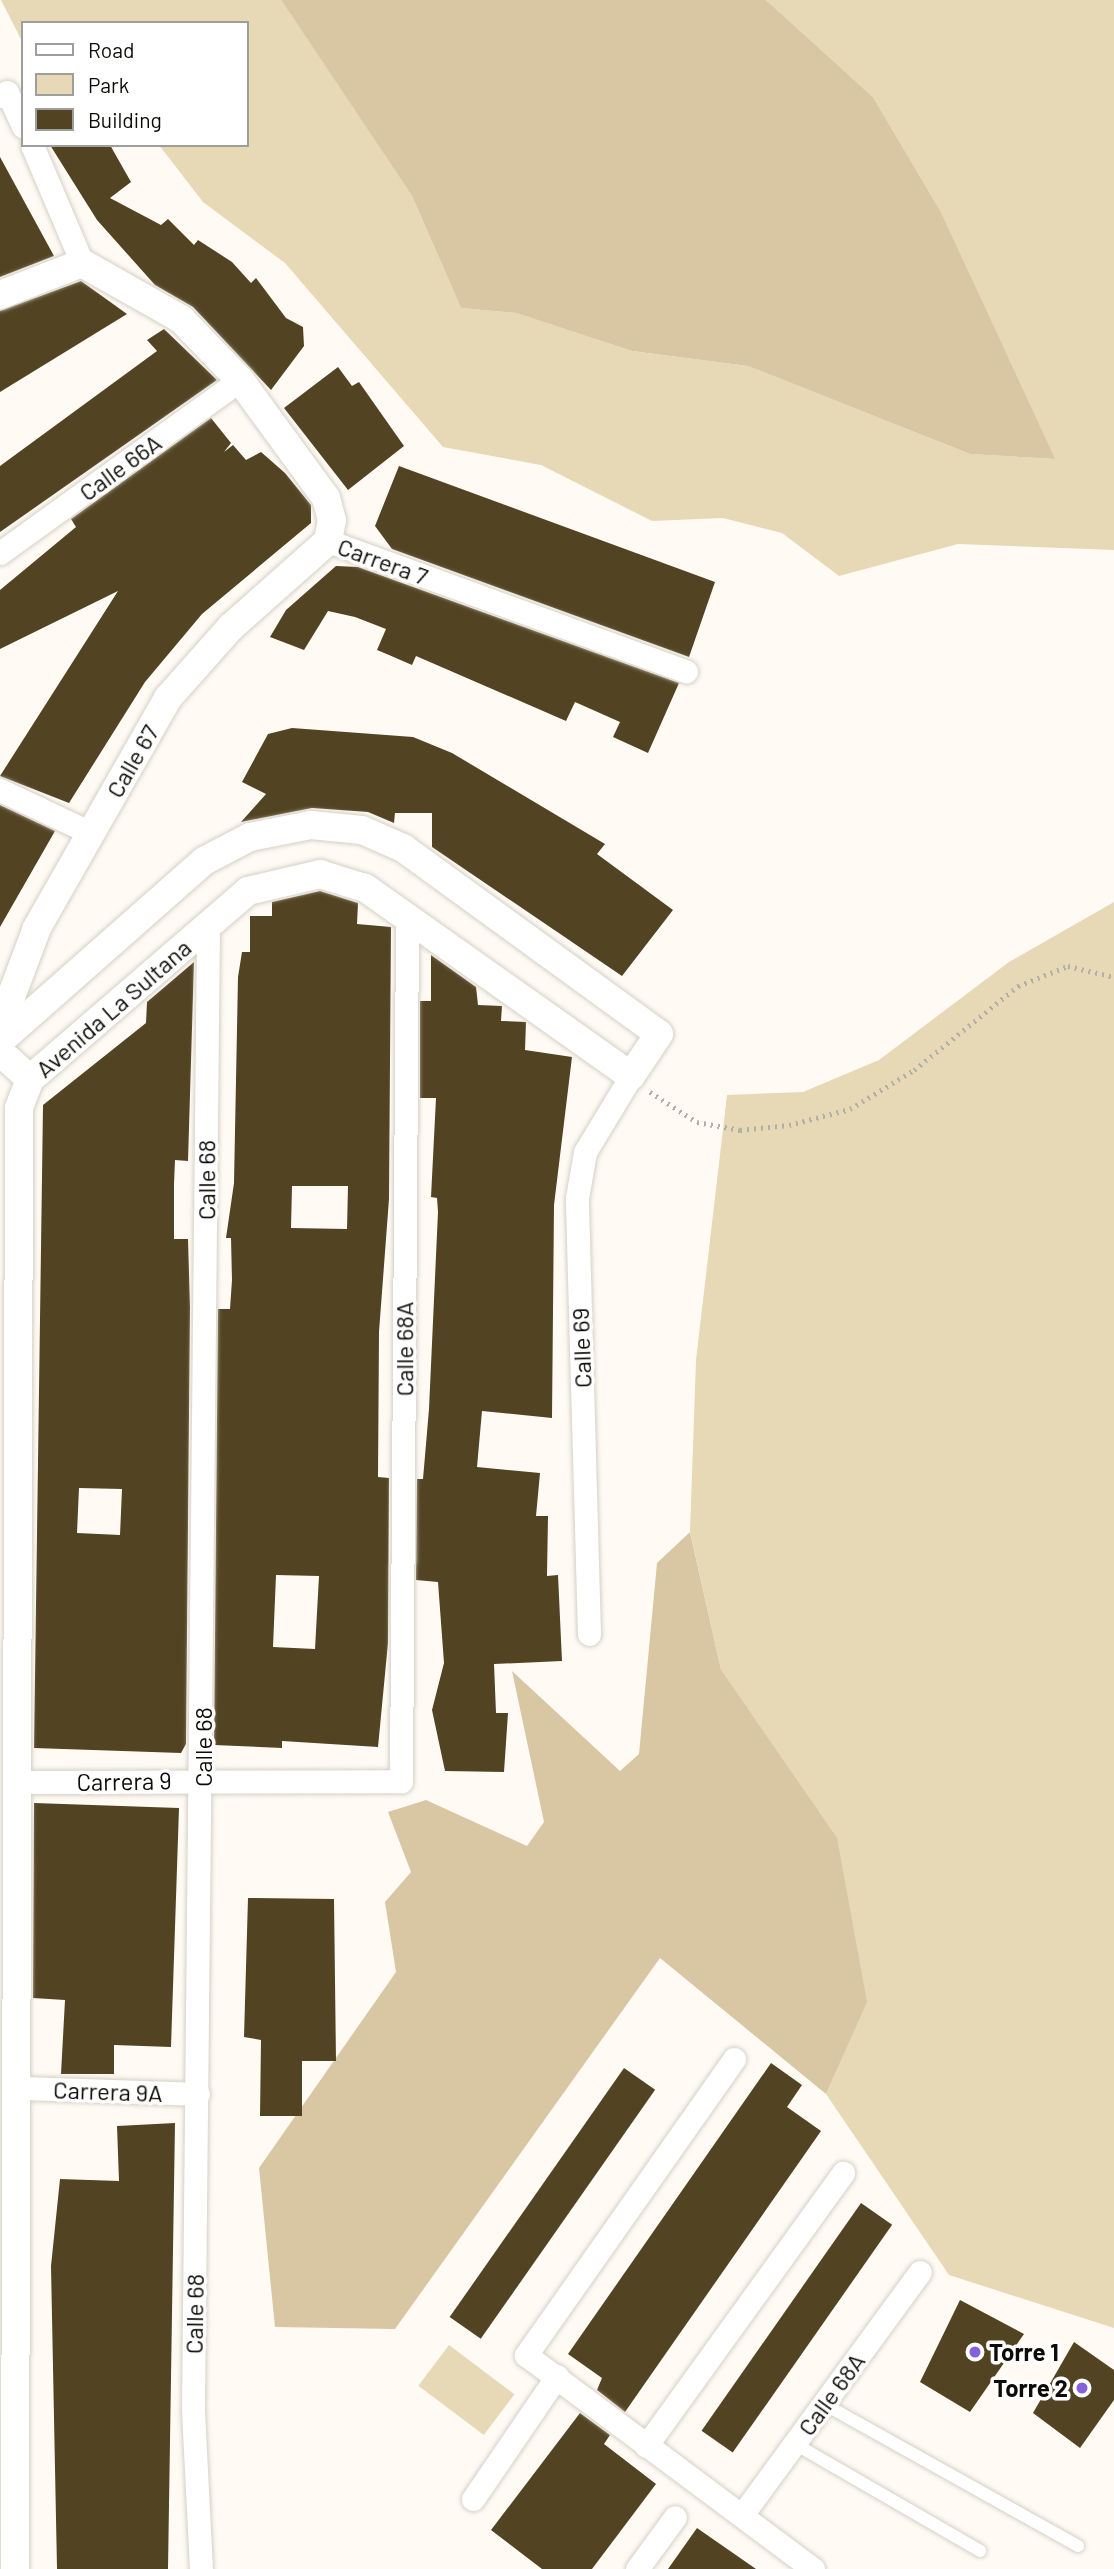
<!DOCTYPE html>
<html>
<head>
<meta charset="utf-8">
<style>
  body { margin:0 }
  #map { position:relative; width:1114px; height:2569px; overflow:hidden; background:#fffbf4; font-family:Barlow,sans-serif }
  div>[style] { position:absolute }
  .green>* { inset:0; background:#e7d8b6; transform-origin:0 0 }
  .forest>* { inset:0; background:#d8c7a2 }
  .building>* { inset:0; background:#524322; transform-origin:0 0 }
  .path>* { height:4.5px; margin-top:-2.25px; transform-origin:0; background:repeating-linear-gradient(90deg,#b2afa9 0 2px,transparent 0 7px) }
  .roads { filter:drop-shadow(0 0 2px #d4d0c6) drop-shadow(0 0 2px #d4d0c6) }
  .service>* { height:12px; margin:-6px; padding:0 6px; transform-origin:6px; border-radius:6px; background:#fff }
  .minor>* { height:23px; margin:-11.5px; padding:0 11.5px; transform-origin:11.5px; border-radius:11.5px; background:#fff }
  .tertiary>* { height:28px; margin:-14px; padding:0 14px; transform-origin:14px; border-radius:14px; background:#fff }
  .dots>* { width:19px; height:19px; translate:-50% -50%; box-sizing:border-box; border:4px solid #fff; border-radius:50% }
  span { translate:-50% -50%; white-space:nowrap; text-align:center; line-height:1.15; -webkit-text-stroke:7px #fff; paint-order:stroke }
  .street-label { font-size:24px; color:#0d0c09 }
  .poi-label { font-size:24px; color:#0d0c09; font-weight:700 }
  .left { translate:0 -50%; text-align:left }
  .right { translate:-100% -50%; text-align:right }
  .legend { position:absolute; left:21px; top:21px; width:228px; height:126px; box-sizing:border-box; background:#fff; border:2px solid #9e9e9d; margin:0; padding:9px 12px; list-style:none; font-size:21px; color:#0d0c09 }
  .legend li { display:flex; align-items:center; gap:14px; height:35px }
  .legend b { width:35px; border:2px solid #9e9e9d }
</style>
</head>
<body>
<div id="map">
  <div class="green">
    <i style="clip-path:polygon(1px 0,281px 0,412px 196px,461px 308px,516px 313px,632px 351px,748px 366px,970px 454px,1054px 459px,941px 212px,873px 97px,766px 0,1114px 0,1114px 550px,958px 544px,839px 576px,782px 533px,723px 518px,652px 521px,541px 465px,443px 447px,285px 263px,203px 202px,159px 145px,247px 145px,247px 23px,23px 23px,23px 43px)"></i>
    <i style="clip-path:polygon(1114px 902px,1114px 2328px,949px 2275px,826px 2094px,866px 2002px,721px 1670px,690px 1531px,696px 1360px,727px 1095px,803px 1092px,879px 1060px,1009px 962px)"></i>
    <i style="left:449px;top:2345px;width:82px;height:51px;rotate:37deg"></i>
  </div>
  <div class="forest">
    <i style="clip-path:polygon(281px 0,766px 0,873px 97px,941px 212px,1055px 459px,970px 454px,748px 366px,632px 351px,516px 313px,461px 308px,412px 196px)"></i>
    <i style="clip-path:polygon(690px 1532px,721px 1670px,837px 1838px,867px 2002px,826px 2094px,660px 1958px,395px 2329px,275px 2327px,259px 2168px,396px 1972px,385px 1902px,411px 1872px,388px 1812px,426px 1800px,527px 1846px,544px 1822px,512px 1671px,620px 1771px,639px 1754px,657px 1563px)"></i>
  </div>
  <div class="building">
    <i style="clip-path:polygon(50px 145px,110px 145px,131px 182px,110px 198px,161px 225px,168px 219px,194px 245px,198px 240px,232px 262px,251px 283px,256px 278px,286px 318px,303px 327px,304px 346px,271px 390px,193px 307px,155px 285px,97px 220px)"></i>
    <i style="clip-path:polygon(0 157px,54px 256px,0 277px)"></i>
    <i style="clip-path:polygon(81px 281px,127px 314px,0 392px,0 311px)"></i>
    <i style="clip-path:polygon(164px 329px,217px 380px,0 532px,0 466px,157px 351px,147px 340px)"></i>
    <i style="clip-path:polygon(338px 367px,352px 386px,359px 382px,404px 446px,348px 490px,284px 408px)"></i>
    <i style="clip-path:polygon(211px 418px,231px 443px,224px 452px,233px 445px,246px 460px,261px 452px,285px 473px,311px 505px,311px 523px,202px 614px,145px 682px,69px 803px,0 776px,118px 591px,0 649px,0 590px,76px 527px,71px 519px)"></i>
    <i style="clip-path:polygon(399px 466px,715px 582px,689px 657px,392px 549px,375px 526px)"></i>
    <i style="clip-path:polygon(336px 566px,358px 567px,679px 683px,648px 753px,613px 737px,620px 722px,575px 702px,566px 721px,416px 656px,412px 665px,389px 655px,377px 650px,386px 629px,355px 617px,328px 611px,304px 650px,270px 637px,286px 610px)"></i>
    <i style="clip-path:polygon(292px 728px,413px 737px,452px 753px,605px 844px,597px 854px,673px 910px,622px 976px,432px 847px,432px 813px,395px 813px,394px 823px,368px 812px,312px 808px,241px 822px,266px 794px,242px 782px,268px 734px)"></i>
    <i style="clip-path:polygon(0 805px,55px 831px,0 927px)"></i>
    <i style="clip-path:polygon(evenodd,320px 891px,358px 903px,357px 924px,391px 927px,389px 1199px,379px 1332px,378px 1477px,389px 1478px,388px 1643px,378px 1747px,282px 1741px,282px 1748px,214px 1745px,218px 1309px,230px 1309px,232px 1280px,231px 1238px,226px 1238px,234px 1183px,238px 977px,242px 952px,250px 952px,250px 916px,272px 916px,272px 902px,320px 891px,292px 1186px,348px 1186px,347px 1229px,291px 1228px,292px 1186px,320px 891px,276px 1575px,319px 1576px,315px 1649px,273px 1647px,276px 1575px)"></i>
    <i style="clip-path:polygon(431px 955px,476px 987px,478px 1005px,502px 1006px,501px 1021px,526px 1022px,525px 1050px,572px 1057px,554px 1205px,552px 1418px,482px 1411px,477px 1467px,540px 1473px,536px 1516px,548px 1516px,547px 1576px,558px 1575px,562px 1661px,494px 1664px,496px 1713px,508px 1713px,504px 1772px,445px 1771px,432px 1710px,444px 1663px,438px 1582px,416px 1580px,417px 1479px,423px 1479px,429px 1409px,438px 1212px,437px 1198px,431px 1197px,436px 1098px,420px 1098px,420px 1001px,431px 1001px)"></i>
    <i style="clip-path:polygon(evenodd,194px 962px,188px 1161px,175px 1160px,174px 1184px,174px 1239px,188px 1239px,190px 1307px,186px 1744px,181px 1753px,34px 1748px,43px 1105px,146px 1023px,147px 1002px,194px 962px,79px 1488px,122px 1489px,120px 1535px,77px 1533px,79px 1488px)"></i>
    <i style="clip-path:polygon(34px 1803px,179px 1808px,171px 2047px,114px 2045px,114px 2074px,61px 2074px,65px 2000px,33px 1998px)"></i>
    <i style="clip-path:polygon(248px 1898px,334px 1899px,336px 2061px,302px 2061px,302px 2116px,260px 2116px,261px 2040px,244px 2037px)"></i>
    <i style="clip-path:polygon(771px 2063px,802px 2085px,787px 2107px,821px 2131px,625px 2412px,597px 2390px,602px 2378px,568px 2354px)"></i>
    <i style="left:624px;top:2068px;width:38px;height:304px;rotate:35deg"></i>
    <i style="clip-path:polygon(175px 2123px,168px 2569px,57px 2569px,51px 2266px,60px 2179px,119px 2181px,117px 2126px)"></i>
    <i style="left:861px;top:2203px;width:38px;height:278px;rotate:35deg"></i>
    <i style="clip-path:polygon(960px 2300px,1024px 2334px,970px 2412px,920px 2382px)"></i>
    <i style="clip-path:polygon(1074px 2342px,1114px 2370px,1114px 2400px,1080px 2448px,1033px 2413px)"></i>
    <i style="clip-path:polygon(580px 2413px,610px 2435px,604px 2444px,656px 2484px,592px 2569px,542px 2569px,491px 2530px)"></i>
    <i style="clip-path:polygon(697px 2528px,756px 2569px,668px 2569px)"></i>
  </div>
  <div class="path">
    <i style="left:650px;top:1092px;width:56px;rotate:32.6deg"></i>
    <i style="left:697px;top:1122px;width:44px;rotate:10.5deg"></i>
    <i style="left:740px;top:1130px;width:49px;rotate:-5.8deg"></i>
    <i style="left:789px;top:1125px;width:63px;rotate:-14.7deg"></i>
    <i style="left:850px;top:1109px;width:75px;rotate:-31.4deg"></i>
    <i style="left:914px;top:1070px;width:134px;rotate:-38.9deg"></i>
    <i style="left:1018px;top:986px;width:54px;rotate:-21.8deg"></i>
    <i style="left:1068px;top:966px;width:47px;rotate:13.4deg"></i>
  </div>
  <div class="roads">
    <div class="service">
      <i style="left:824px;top:2404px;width:291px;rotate:29.2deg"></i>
      <i style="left:795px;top:2444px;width:214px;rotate:30deg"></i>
    </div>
    <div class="minor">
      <i style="left:0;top:96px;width:8px;rotate:-30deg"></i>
      <i style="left:7px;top:92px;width:38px;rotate:65deg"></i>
      <i style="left:32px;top:145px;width:128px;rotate:67deg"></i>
      <i style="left:328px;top:541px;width:381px;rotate:20deg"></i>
      <i style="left:0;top:553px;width:296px;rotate:-35.8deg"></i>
      <i style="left:0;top:790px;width:101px;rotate:25.3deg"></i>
      <i style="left:589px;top:1634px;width:436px;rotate:-91.6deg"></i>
      <i style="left:577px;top:1198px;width:47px;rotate:-80.1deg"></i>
      <i style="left:585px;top:1152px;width:89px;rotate:-58.8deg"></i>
      <i style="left:15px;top:1782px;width:386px;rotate:-0.1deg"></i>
      <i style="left:401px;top:1781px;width:864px;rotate:-89.6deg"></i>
      <i style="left:734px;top:2059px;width:362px;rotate:125.1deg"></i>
      <i style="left:526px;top:2355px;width:358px;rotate:36.7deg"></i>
      <i style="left:19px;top:2088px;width:179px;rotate:1.9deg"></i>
      <i style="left:646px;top:2446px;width:337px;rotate:-54.2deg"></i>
      <i style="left:473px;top:2499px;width:149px;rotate:-55.7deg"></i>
      <i style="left:742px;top:2515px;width:301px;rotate:-53.8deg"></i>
      <i style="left:201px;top:2569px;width:160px;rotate:-92.9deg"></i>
      <i style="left:193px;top:2409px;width:1483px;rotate:-89.42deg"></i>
      <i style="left:637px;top:2569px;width:64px;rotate:-53.8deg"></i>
    </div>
    <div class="tertiary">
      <i style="left:0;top:295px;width:88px;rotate:-21.3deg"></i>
      <i style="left:82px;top:263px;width:114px;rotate:29.5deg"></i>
      <i style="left:181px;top:319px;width:85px;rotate:46deg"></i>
      <i style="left:240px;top:380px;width:146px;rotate:53.9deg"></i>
      <i style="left:326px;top:498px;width:23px;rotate:75deg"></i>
      <i style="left:332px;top:520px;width:21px;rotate:101deg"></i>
      <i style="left:328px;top:541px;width:130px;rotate:138.4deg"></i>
      <i style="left:231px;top:627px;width:95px;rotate:131.6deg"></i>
      <i style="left:168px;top:698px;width:265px;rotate:119.7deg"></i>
      <i style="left:37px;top:928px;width:105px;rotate:110.7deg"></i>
      <i style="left:0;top:1041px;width:272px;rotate:-41.4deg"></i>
      <i style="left:204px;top:861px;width:52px;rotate:-27.6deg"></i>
      <i style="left:250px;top:837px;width:62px;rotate:-11.1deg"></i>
      <i style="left:311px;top:825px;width:51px;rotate:5.6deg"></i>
      <i style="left:362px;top:830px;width:45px;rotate:23.7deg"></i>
      <i style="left:403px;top:848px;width:316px;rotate:36deg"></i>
      <i style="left:659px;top:1034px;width:50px;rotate:123.7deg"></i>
      <i style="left:631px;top:1076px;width:326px;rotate:-144.7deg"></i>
      <i style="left:365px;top:888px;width:47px;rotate:-162.7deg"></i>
      <i style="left:320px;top:874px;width:74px;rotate:166.7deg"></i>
      <i style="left:248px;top:891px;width:288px;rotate:139.2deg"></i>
      <i style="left:30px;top:1079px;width:31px;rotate:111deg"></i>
      <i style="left:19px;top:1108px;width:1461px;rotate:90.16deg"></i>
      <i style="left:0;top:1052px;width:40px;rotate:42deg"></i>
    </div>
  </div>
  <div class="dots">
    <i style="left:975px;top:2352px;background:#8561dc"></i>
    <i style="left:1082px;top:2388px;background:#8561dc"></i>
  </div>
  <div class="street-label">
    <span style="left:120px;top:467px;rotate:-36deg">Calle 66A</span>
    <span style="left:383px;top:561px;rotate:20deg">Carrera 7</span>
    <span style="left:132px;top:761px;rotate:-60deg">Calle 67</span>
    <span style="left:113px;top:1008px;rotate:-41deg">Avenida La Sultana</span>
    <span style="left:206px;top:1180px;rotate:-90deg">Calle 68</span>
    <span style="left:581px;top:1348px;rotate:-92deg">Calle 69</span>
    <span style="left:404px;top:1349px;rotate:-90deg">Calle 68A</span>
    <span style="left:203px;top:1747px;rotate:-90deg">Calle 68</span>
    <span style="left:124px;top:1781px;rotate:-1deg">Carrera 9</span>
    <span style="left:108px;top:2091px;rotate:2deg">Carrera 9A</span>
    <span style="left:194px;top:2314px;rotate:-89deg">Calle 68</span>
    <span style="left:831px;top:2394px;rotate:-54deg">Calle 68A</span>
  </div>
  <div class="poi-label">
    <span class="left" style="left:989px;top:2352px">Torre 1</span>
    <span class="right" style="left:1068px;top:2388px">Torre 2</span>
  </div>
  <ul class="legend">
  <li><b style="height:9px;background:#fff"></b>Road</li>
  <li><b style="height:19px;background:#e7d8b6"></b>Park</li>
  <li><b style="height:19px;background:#524322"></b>Building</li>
  </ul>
</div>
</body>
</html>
